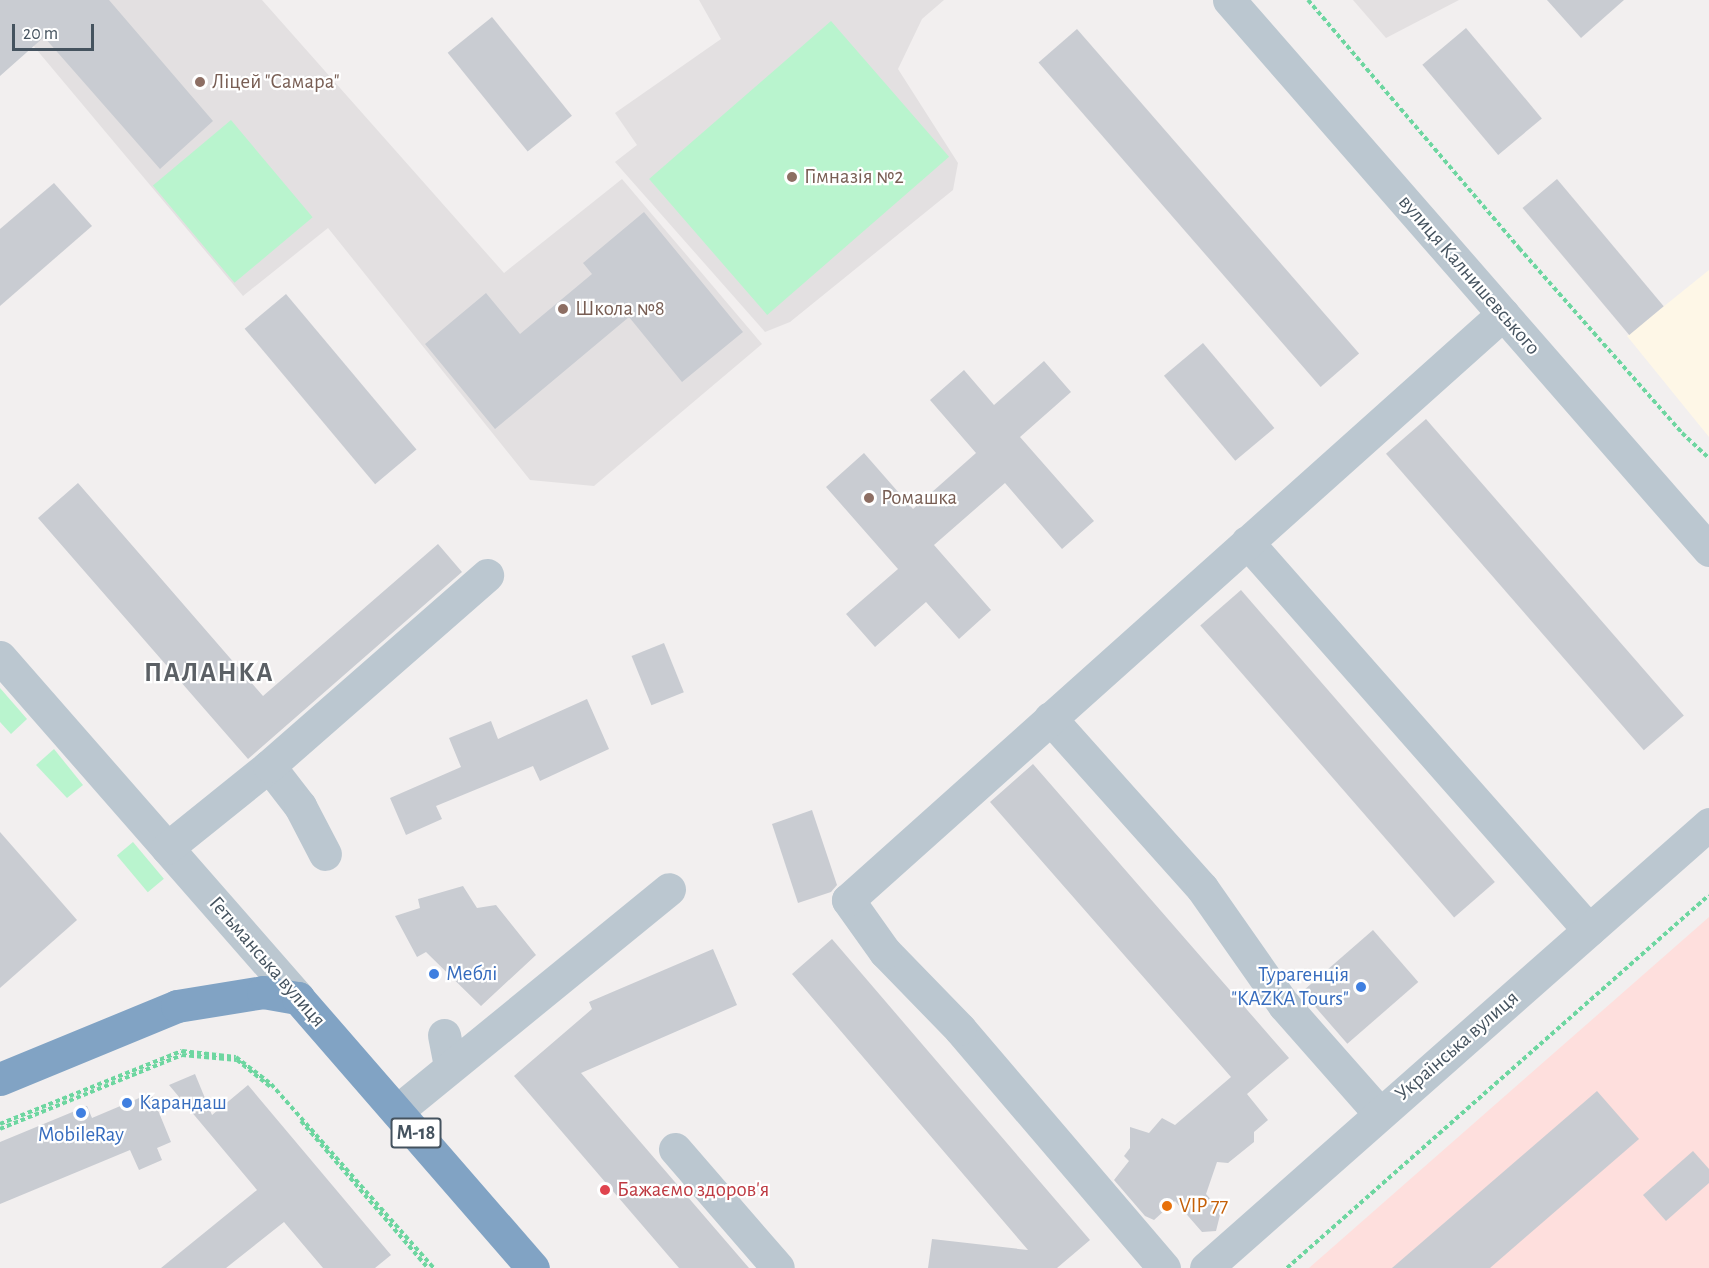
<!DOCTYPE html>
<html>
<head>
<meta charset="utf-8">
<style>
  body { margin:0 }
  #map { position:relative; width:1709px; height:1268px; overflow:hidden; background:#f2efef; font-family:"Alegreya Sans",sans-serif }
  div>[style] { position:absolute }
  .commercial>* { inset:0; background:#fef7e7 }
  .education>* { inset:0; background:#e3e0e1 }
  .medical>* { inset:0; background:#fedfdd }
  .green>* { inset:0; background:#b9f4ce; transform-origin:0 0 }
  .building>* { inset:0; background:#c9ccd2; transform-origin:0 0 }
  .path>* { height:4px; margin-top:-2px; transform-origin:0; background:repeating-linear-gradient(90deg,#6dd6a0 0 4.5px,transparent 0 7.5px) }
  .minor>* { height:33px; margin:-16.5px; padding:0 16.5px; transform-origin:16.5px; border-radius:16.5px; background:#bbc7d0 }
  .highway>* { height:33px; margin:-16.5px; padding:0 16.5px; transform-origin:16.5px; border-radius:16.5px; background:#81a3c4 }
  .dots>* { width:16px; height:16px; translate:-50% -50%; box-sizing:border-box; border:3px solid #fff; border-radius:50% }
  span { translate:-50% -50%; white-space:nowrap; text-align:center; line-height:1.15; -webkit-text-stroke:4.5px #fff; paint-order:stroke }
  .shield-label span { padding:2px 4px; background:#fff; border:2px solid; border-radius:4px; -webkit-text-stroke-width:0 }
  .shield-label { font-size:20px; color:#45535f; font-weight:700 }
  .education-label { font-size:21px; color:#785e54 }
  .left { translate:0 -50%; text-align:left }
  .street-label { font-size:21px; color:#45535f }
  .shop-label { font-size:21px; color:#366cbe }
  .right { translate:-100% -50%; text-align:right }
  .health-label { font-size:21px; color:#be3a42 }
  .food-label { font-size:21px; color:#c56008 }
  .district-label { font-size:27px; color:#5b6065; font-weight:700; letter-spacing:1.5px }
  .scale { position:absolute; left:12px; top:24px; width:82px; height:27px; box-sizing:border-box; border:3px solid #45535f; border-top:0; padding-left:8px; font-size:18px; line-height:21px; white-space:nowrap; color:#45535f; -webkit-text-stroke:4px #fff; paint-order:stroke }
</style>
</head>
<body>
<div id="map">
  <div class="commercial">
    <i style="clip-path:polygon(1709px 270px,1709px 437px,1627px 336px)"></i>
  </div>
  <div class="education">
    <i style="clip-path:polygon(0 0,262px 0,504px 273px,622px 179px,762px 344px,594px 486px,530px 480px,328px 228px,243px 296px,0 6px)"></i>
    <i style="clip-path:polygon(699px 0,944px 0,922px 19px,898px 69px,958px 163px,953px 190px,790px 322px,765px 332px,615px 162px,637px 145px,615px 113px,721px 39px)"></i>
    <i style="clip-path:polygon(1353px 0,1459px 0,1386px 38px)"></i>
  </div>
  <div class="medical">
    <i style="clip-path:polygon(1709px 917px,1709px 1268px,1309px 1268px,1668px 953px)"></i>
  </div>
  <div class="green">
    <i style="left:831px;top:21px;width:180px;height:241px;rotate:49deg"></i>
    <i style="left:231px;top:120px;width:127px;height:102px;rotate:50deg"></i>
    <i style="clip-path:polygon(0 688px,27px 719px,11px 734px,0 722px)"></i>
    <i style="clip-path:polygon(54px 749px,83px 785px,67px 798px,36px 765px)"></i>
    <i style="left:133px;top:842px;width:48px;height:21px;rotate:50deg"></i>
  </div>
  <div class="building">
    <i style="clip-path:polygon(0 0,109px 0,213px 121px,160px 169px,44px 37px,0 76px)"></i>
    <i style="clip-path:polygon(1547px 0,1624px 0,1581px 38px)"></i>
    <i style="left:492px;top:17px;width:127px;height:57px;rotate:51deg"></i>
    <i style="left:1466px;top:28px;width:118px;height:57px;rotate:50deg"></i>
    <i style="left:1077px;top:29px;width:430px;height:51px;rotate:49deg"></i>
    <i style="left:1557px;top:179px;width:166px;height:45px;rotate:50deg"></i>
    <i style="clip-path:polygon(54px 183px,92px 226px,0 306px,0 229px)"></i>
    <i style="clip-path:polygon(644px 212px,743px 332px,682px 382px,629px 317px,495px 429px,425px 344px,486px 293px,520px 334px,592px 274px,583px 263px)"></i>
    <i style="left:286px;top:294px;width:203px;height:54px;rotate:50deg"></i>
    <i style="left:1203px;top:343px;width:111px;height:51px;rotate:50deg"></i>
    <i style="clip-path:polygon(1044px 361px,1071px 392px,1020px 437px,1094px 521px,1062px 549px,1005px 483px,934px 545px,991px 610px,959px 639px,926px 602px,875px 647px,846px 614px,898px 569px,826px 487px,864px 453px,913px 509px,976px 453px,930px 400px,964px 370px,994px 405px)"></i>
    <i style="left:1426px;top:419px;width:393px;height:53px;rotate:49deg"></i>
    <i style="clip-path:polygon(78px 483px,263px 696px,438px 544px,462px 572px,248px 759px,38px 518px)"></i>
    <i style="left:1241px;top:590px;width:387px;height:54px;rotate:49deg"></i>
    <i style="left:664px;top:643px;width:53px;height:35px;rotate:68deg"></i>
    <i style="clip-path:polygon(587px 699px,609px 749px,540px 781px,533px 766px,436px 806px,442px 819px,406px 835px,390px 798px,461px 767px,449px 738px,491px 721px,498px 739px)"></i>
    <i style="clip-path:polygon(1033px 764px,1289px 1058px,1247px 1094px,1268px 1120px,1254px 1132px,1254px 1142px,1228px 1163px,1217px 1162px,1206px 1194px,1221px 1211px,1216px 1231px,1202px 1232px,1175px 1201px,1154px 1220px,1145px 1216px,1114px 1180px,1129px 1161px,1124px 1156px,1130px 1148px,1130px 1127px,1149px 1133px,1162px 1118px,1175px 1125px,1231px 1077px,990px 802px)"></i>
    <i style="clip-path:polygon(812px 810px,837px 885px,831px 892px,798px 903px,772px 824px)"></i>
    <i style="clip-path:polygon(0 832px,77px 920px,0 988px)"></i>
    <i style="clip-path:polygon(463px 886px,477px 908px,496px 905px,536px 955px,481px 1006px,426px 952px,417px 957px,395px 916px,420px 908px,418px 899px)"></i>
    <i style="left:1373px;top:930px;width:69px;height:94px;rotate:49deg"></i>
    <i style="clip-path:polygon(832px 939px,1090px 1240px,1057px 1268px,928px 1268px,932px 1239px,1028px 1250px,792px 974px)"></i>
    <i style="clip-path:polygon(713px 949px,737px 1005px,581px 1073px,749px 1268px,679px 1268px,514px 1076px,592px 1009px,589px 1002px)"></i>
    <i style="clip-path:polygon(195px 1074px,212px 1115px,248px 1085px,391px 1255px,375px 1268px,323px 1268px,284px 1222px,226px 1268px,161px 1268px,257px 1190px,169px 1085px)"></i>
    <i style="clip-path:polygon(1597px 1091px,1639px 1139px,1490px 1268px,1392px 1268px)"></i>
    <i style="clip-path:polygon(151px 1093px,171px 1142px,157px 1148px,162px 1160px,139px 1170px,130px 1150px,0 1204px,0 1142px,87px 1106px,92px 1118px)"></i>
    <i style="clip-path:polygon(1693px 1151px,1709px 1169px,1709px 1183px,1666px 1221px,1643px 1195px)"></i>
  </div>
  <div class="path">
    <i style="left:1308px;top:0;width:326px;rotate:49.6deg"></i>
    <i style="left:1519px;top:248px;width:247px;rotate:48.6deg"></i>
    <i style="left:1682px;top:433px;width:37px;rotate:43deg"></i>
    <i style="left:301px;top:1121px;width:194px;rotate:49.2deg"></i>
    <i style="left:0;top:1124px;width:196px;rotate:-21.9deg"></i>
    <i style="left:182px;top:1051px;width:54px;rotate:6.3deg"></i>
    <i style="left:236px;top:1057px;width:44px;rotate:37.6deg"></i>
    <i style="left:271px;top:1084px;width:246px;rotate:48.5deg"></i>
    <i style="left:0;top:1129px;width:196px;rotate:-22.1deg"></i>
    <i style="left:182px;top:1055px;width:55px;rotate:5.2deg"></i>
    <i style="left:237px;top:1060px;width:45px;rotate:38.7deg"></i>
    <i style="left:1287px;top:1268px;width:563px;rotate:-41.47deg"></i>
  </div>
  <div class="minor">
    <i style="left:1229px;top:0;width:730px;rotate:48.89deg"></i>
    <i style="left:1247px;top:542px;width:517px;rotate:48.61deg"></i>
    <i style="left:0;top:657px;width:453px;rotate:48.8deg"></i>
    <i style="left:1050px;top:718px;width:228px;rotate:48.2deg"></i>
    <i style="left:1202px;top:888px;width:143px;rotate:55deg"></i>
    <i style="left:1284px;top:1005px;width:145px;rotate:48.6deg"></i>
    <i style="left:269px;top:766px;width:51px;rotate:52.2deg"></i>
    <i style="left:300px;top:806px;width:54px;rotate:62.5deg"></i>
    <i style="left:167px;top:848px;width:131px;rotate:-38.8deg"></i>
    <i style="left:269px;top:766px;width:290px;rotate:-41.2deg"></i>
    <i style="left:444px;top:1035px;width:32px;rotate:79deg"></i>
    <i style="left:397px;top:1111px;width:351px;rotate:-39.2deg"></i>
    <i style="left:675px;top:1149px;width:157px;rotate:49.1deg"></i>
    <i style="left:1164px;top:1268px;width:314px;rotate:-130.5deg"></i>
    <i style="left:960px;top:1029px;width:107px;rotate:-134.2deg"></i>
    <i style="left:885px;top:952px;width:64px;rotate:-125.4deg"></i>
    <i style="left:848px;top:900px;width:879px;rotate:-41.82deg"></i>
    <i style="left:1206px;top:1268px;width:671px;rotate:-41.43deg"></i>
  </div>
  <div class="highway">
    <i style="left:0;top:1079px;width:191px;rotate:-22.4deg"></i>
    <i style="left:177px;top:1006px;width:87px;rotate:-9.2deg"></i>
    <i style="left:263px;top:992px;width:36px;rotate:10deg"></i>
    <i style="left:298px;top:998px;width:358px;rotate:49deg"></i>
  </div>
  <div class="dots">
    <i style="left:200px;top:82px;background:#8d6e63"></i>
    <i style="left:792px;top:177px;background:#8d6e63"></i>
    <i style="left:563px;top:309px;background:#8d6e63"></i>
    <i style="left:869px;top:498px;background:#8d6e63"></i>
    <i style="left:434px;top:974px;background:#3f7fe0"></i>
    <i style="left:1361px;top:987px;background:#3f7fe0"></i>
    <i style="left:127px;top:1103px;background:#3f7fe0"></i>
    <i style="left:81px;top:1113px;background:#3f7fe0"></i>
    <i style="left:605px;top:1190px;background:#e0444e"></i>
    <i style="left:1167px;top:1206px;background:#e8710a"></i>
  </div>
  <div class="shield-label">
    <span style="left:416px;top:1133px">М-18</span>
  </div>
  <div class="education-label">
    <span class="left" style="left:212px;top:82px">Ліцей "Самара"</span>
    <span class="left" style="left:804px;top:177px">Гімназія №2</span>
    <span class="left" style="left:575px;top:309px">Школа №8</span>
    <span class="left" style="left:881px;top:498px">Ромашка</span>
  </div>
  <div class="street-label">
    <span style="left:1469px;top:275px;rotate:49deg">вулиця Калнишевського</span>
    <span style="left:267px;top:962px;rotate:49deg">Гетьманська вулиця</span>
    <span style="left:1457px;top:1046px;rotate:-41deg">Українська вулиця</span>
  </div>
  <div class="shop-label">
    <span class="left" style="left:446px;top:974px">Меблі</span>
    <span class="right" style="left:1349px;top:987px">Турагенція<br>"KAZKA Tours"</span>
    <span class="left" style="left:139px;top:1103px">Карандаш</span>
    <span style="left:81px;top:1135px">MobileRay</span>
  </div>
  <div class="health-label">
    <span class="left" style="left:617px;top:1190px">Бажаємо здоров'я</span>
  </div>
  <div class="food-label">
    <span class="left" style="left:1179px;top:1206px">VIP 77</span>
  </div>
  <div class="district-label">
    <span style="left:209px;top:673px">ПАЛАНКА</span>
  </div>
  <div class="scale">20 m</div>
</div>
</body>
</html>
